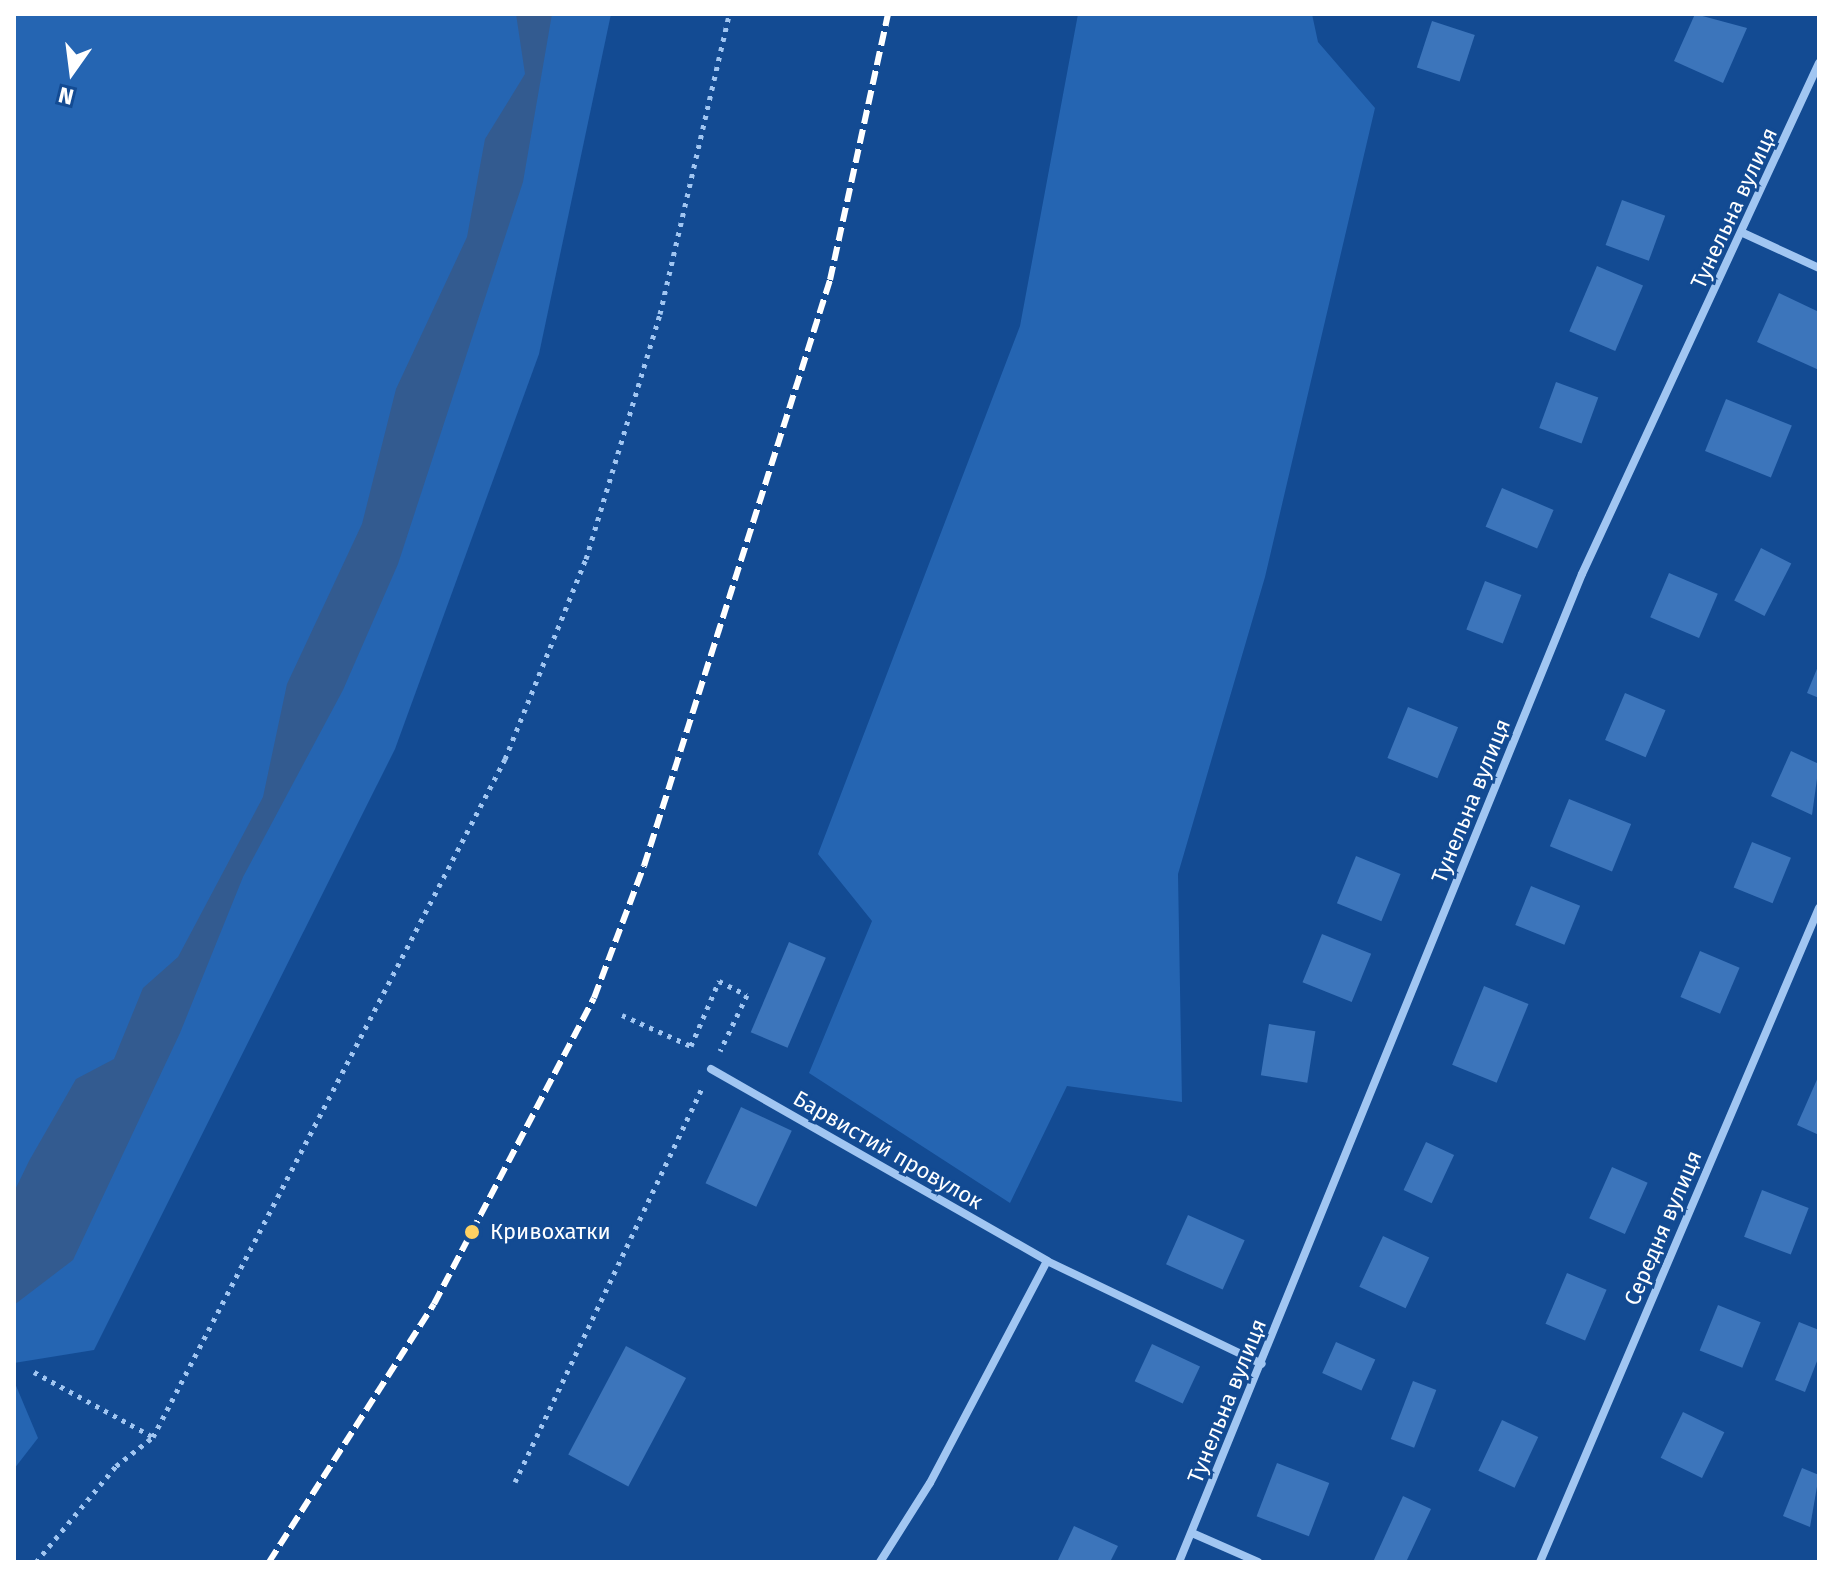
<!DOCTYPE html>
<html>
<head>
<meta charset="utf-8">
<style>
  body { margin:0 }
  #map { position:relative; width:1833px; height:1576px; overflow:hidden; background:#134b93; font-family:"Fira Sans",sans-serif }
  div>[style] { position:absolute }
  .green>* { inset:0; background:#2565b2 }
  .water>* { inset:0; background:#335b90 }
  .building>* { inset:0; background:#3c75bb; transform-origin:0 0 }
  .path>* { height:5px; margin-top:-2.5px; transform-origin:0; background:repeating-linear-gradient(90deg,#a1c6f2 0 4px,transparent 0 10px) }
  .street>* { height:8px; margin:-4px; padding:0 4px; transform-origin:4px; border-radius:4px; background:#a1c6f2 }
  .rail>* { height:6px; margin-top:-3px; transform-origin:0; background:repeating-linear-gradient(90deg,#fff 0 14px,transparent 0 20px) }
  .dots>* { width:22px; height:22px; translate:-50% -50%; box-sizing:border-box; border:4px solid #134b93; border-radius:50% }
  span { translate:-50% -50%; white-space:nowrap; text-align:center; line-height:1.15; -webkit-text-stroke:6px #134b93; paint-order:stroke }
  .street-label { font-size:22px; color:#fff }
  .poi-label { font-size:22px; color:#fff }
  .left { translate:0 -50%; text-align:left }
  .frame { position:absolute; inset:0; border:16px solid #fff; pointer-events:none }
  .north { position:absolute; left:32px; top:32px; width:80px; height:80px; -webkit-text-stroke:6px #134b93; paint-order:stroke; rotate:194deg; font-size:22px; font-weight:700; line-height:32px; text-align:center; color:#fff }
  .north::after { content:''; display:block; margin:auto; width:28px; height:36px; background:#fff; clip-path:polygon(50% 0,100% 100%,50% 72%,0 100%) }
</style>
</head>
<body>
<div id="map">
  <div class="green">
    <i style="clip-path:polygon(14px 14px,611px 14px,539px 354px,395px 749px,94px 1350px,14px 1363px)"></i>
    <i style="clip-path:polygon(1078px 14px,1312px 14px,1318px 42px,1375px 108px,1265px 577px,1178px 874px,1182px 1102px,1067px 1086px,1010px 1203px,809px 1073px,872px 921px,818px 854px,1020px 326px)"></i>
    <i style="clip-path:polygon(14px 1381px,38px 1438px,14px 1469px)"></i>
  </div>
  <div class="water">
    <i style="clip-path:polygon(516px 14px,552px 14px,523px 182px,398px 564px,343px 690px,243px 877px,180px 1033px,73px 1260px,14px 1305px,14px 1192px,29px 1161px,76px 1079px,114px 1059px,143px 988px,178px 957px,263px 797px,287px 684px,362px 524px,396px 389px,467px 237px,485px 139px,525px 74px)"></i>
  </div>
  <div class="building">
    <i style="clip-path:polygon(1695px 14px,1747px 28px,1723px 83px,1674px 61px)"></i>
    <i style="left:1432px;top:21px;width:45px;height:49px;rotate:18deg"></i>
    <i style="left:1622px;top:200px;width:46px;height:48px;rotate:20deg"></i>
    <i style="left:1597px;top:266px;width:50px;height:71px;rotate:23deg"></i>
    <i style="clip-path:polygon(1779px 293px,1819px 312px,1819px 370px,1757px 342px)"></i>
    <i style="left:1556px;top:382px;width:45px;height:49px;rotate:20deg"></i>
    <i style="left:1726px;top:399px;width:71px;height:56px;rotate:22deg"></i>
    <i style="left:1502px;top:488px;width:56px;height:42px;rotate:23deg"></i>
    <i style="left:1761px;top:548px;width:34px;height:59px;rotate:27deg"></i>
    <i style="left:1669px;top:573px;width:53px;height:48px;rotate:23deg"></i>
    <i style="left:1485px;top:581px;width:39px;height:52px;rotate:21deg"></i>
    <i style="clip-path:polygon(1819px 664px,1819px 698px,1807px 693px)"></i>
    <i style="left:1625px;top:693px;width:44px;height:51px;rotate:23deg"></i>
    <i style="left:1408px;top:707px;width:54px;height:55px;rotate:22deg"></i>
    <i style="clip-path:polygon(1791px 751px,1819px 764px,1812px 815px,1771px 796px)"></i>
    <i style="left:1569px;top:799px;width:67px;height:51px;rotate:22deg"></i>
    <i style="left:1752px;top:842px;width:42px;height:49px;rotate:22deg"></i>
    <i style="left:1356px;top:856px;width:48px;height:51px;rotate:22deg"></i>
    <i style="left:1531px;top:886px;width:53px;height:42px;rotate:22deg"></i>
    <i style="left:1322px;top:934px;width:53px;height:52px;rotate:22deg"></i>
    <i style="left:789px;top:942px;width:40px;height:98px;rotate:23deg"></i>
    <i style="left:1700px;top:951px;width:43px;height:50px;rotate:23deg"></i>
    <i style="left:1484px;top:986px;width:48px;height:85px;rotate:22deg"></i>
    <i style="left:1269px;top:1024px;width:47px;height:52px;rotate:9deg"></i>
    <i style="clip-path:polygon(1819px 1075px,1819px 1135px,1797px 1125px)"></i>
    <i style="left:741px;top:1107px;width:56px;height:84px;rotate:25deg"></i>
    <i style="left:1426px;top:1142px;width:31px;height:53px;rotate:25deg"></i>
    <i style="left:1612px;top:1167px;width:39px;height:56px;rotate:24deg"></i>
    <i style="left:1762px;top:1190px;width:50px;height:50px;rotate:21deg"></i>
    <i style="left:1188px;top:1215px;width:62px;height:54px;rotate:24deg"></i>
    <i style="left:1383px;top:1236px;width:51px;height:56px;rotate:25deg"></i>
    <i style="left:1567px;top:1273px;width:43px;height:55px;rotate:23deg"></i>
    <i style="left:1718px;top:1305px;width:46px;height:49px;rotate:22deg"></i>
    <i style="clip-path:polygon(1799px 1322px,1819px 1330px,1819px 1356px,1805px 1392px,1775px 1380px)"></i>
    <i style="left:1336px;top:1342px;width:43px;height:34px;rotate:24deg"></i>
    <i style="left:1152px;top:1344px;width:53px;height:41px;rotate:25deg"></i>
    <i style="left:626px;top:1346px;width:68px;height:123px;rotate:28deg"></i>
    <i style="left:1413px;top:1381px;width:25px;height:62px;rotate:21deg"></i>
    <i style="left:1683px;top:1412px;width:46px;height:51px;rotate:26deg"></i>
    <i style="left:1502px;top:1420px;width:40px;height:56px;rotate:25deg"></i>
    <i style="left:1277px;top:1463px;width:56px;height:57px;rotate:21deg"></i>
    <i style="clip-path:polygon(1802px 1468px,1819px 1475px,1810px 1527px,1783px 1516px)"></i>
    <i style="clip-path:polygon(1403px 1496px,1431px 1509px,1406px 1562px,1373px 1562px)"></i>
    <i style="clip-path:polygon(1074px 1526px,1118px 1546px,1110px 1562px,1057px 1562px)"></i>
  </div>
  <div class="path">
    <i style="left:622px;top:1015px;width:76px;rotate:24.2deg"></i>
    <i style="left:691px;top:1046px;width:71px;rotate:-66.7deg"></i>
    <i style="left:719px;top:981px;width:31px;rotate:27deg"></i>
    <i style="left:747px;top:995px;width:62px;rotate:115.7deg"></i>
    <i style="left:34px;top:1372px;width:136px;rotate:28.6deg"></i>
    <i style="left:515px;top:1482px;width:436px;rotate:-64.6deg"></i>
    <i style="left:36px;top:1562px;width:125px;rotate:-50.2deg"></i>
    <i style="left:116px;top:1466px;width:47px;rotate:-38.1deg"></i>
    <i style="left:153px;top:1437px;width:764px;rotate:-62.56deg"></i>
    <i style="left:505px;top:759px;width:216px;rotate:-68deg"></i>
    <i style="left:586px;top:559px;width:256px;rotate:-73.2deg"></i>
    <i style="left:660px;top:314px;width:308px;rotate:-77deg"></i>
  </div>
  <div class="street">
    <i style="left:1743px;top:233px;width:84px;rotate:24.7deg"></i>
    <i style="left:711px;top:1069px;width:387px;rotate:29.7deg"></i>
    <i style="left:1047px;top:1261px;width:238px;rotate:25.6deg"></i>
    <i style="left:1192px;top:1533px;width:72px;rotate:23.7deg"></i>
    <i style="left:880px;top:1562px;width:93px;rotate:-57.7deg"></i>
    <i style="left:930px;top:1483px;width:251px;rotate:-62.2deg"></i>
    <i style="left:1179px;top:1562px;width:1067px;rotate:-67.81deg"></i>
    <i style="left:1582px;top:574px;width:563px;rotate:-65.12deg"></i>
    <i style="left:1540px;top:1562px;width:711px;rotate:-66.9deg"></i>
  </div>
  <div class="rail">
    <i style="left:269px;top:1562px;width:306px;rotate:-57.4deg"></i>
    <i style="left:434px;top:1304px;width:345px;rotate:-62.4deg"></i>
    <i style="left:594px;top:998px;width:141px;rotate:-69.3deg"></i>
    <i style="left:644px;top:866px;width:615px;rotate:-72.39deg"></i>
    <i style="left:830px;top:280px;width:272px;rotate:-77.7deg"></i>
  </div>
  <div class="dots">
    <i style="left:472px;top:1232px;background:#ffd162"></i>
  </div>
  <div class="street-label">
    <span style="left:1734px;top:208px;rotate:-65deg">Тунельна вулиця</span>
    <span style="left:1471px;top:801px;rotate:-68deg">Тунельна вулиця</span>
    <span style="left:888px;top:1150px;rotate:30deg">Барвистий провулок</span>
    <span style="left:1663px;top:1228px;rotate:-67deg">Середня вулиця</span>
    <span style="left:1227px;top:1401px;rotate:-68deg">Тунельна вулиця</span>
  </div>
  <div class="poi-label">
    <span class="left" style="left:490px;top:1232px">Кривохатки</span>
  </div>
  <div class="frame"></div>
  <div class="north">N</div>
</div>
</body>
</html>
